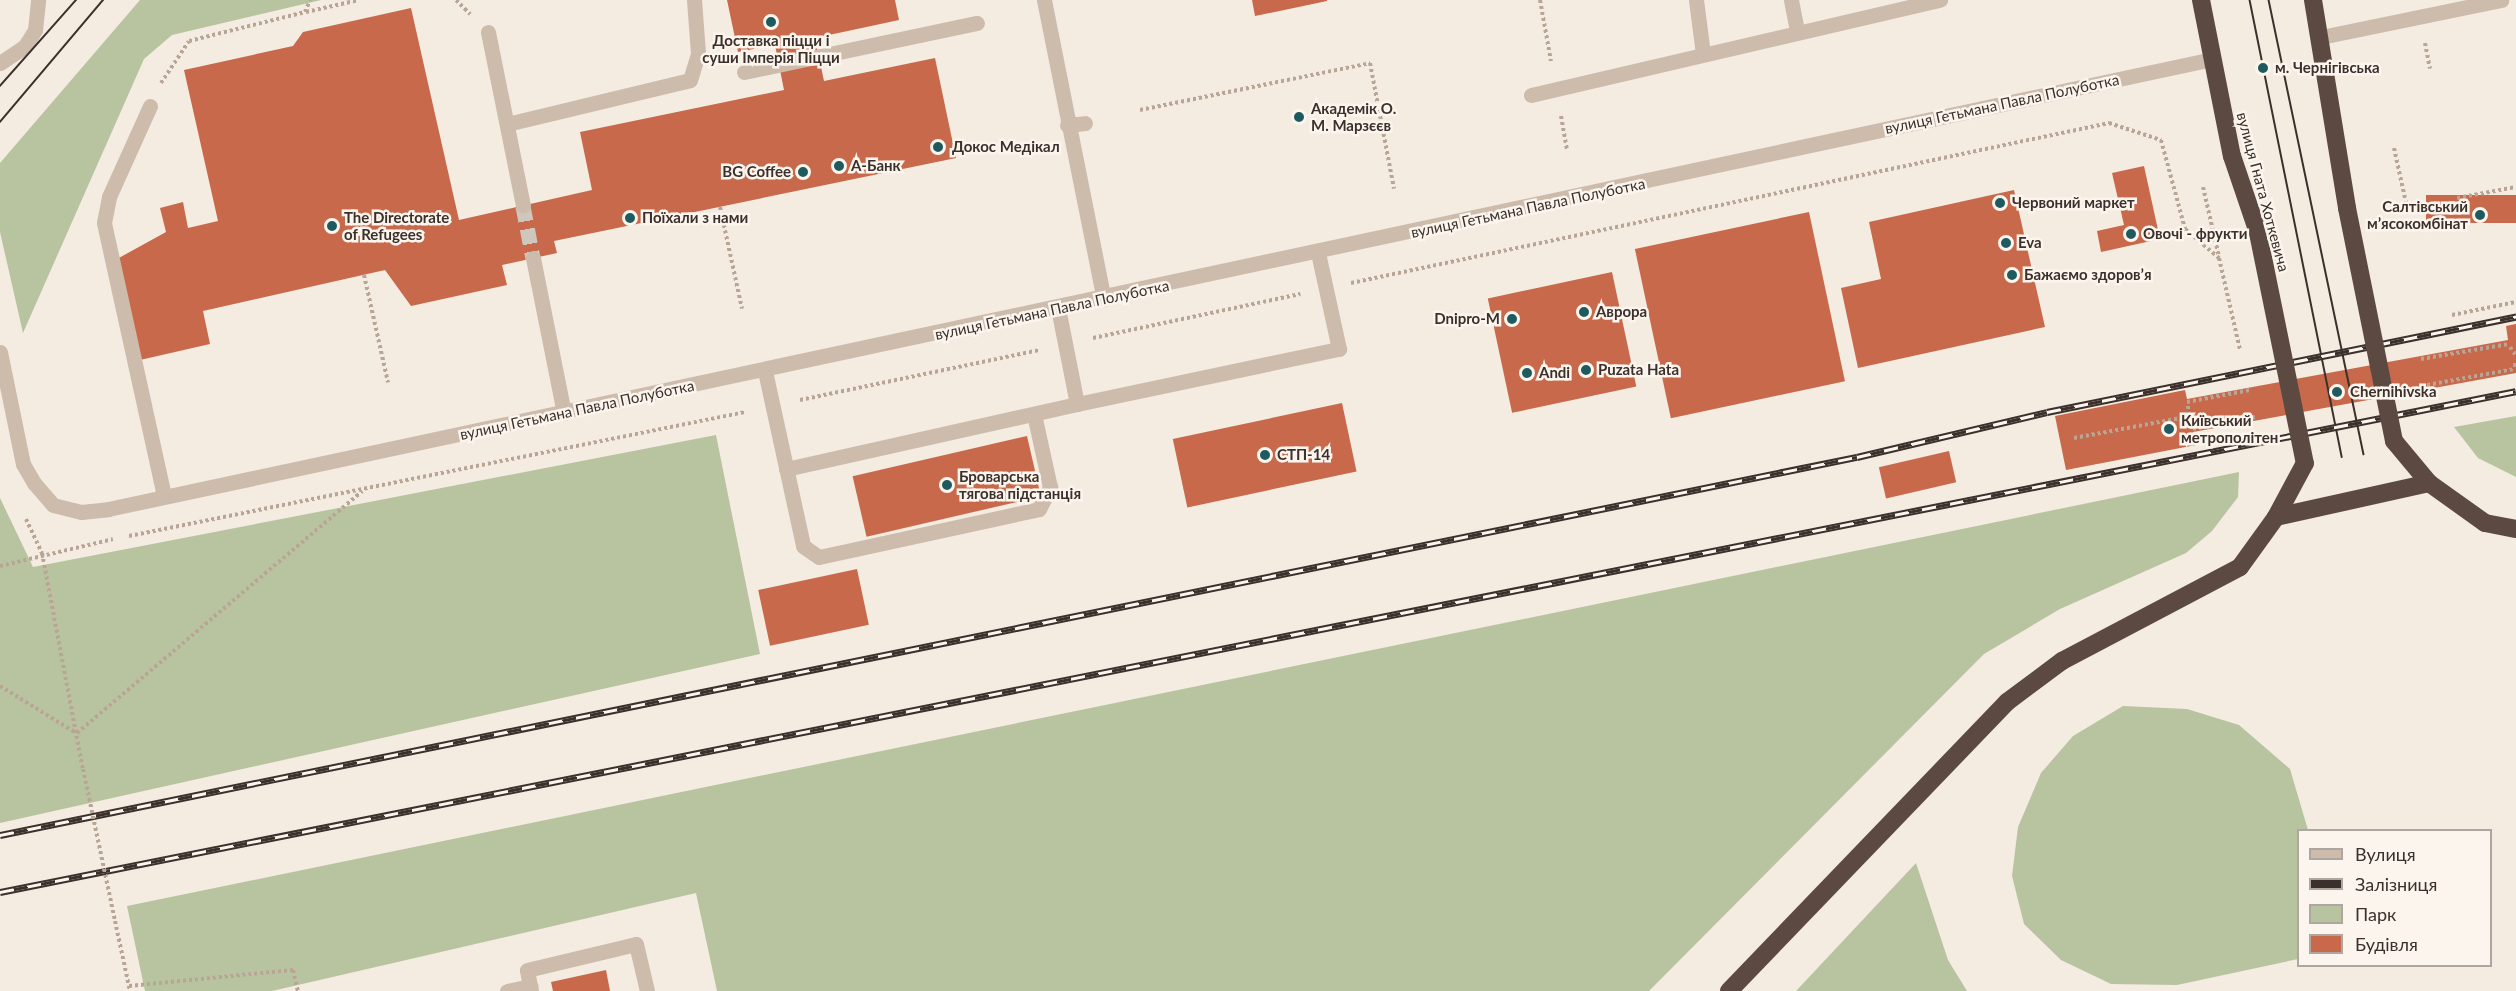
<!DOCTYPE html>
<html>
<head>
<meta charset="utf-8">
<style>
  body { margin:0 }
  #map { position:relative; width:2516px; height:991px; overflow:hidden; background:#f4ebe1; font-family:Lato,sans-serif }
  div>[style] { position:absolute }
  .green>* { inset:0; background:#b8c4a0 }
  .building>* { inset:0; background:#c8694b; transform-origin:0 0 }
  .minor-tunnel>* { height:15px; margin-top:-7.5px; transform-origin:0; background:repeating-linear-gradient(90deg,#cfc6bd 0 15px,transparent 0 23px) }
  .path>* { height:4px; margin-top:-2px; transform-origin:0; background:repeating-linear-gradient(90deg,#b9a596 0 3px,transparent 0 6px) }
  .minor>* { height:15px; margin:-7.5px; padding:0 7.5px; transform-origin:7.5px; border-radius:7.5px; background:#cdbbac }
  .highway>* { height:18px; margin:-9px; padding:0 9px; transform-origin:9px; border-radius:9px; background:#5c4a42 }
  .tram>* { height:1.5px; margin:-0.75px; padding:0 0.75px; transform-origin:0.75px; border-radius:0.75px; background:#3b302b }
  .rail>* { height:7px; margin-top:-3.5px; transform-origin:0; background:repeating-linear-gradient(90deg,#fbf5ee 0 14px,#3b302b 0 28px); box-sizing:border-box; border-block:2px solid #3b302b }
  .path-bridge>* { height:4px; margin-top:-2px; transform-origin:0; background:repeating-linear-gradient(90deg,#b9a596 0 3px,transparent 0 6px) }
  .highway-bridge>* { height:18px; margin:-9px; padding:0 9px; transform-origin:9px; border-radius:9px; background:#5c4a42 }
  .dots>* { width:16px; height:16px; translate:-50% -50%; box-sizing:border-box; border:3px solid #fbf5ee; border-radius:50% }
  span { translate:-50% -50%; white-space:nowrap; text-align:center; line-height:1.15; -webkit-text-stroke:5px #fbf5ee; paint-order:stroke }
  .poi-label { font-size:15px; color:#3b302b; font-weight:700 }
  .left { translate:0 -50%; text-align:left }
  .right { translate:-100% -50%; text-align:right }
  .street-label { font-size:15px; color:#3b302b }
  .legend { position:absolute; left:2297px; top:829px; width:195px; height:138px; box-sizing:border-box; background:#fbf5ee; border:2px solid #aea6a0; margin:0; padding:8px 10px; list-style:none; font-size:18px; color:#3b302b }
  .legend li { display:flex; align-items:center; gap:12px; height:30px }
  .legend b { width:30px; border:2px solid #aea6a0 }
</style>
</head>
<body>
<div id="map">
  <div class="green">
    <i style="clip-path:polygon(140px 0,321px 0,172px 35px,144px 59px,23px 333px,0 232px,0 163px)"></i>
    <i style="clip-path:polygon(2516px 416px,2516px 477px,2478px 458px,2454px 427px)"></i>
    <i style="clip-path:polygon(716px 435px,760px 654px,0 823px,0 498px,33px 567px)"></i>
    <i style="clip-path:polygon(2239px 472px,2238px 497px,2212px 531px,2186px 553px,2060px 609px,1984px 654px,1649px 991px,717px 991px,696px 893px,272px 991px,145px 991px,127px 906px)"></i>
    <i style="clip-path:polygon(2123px 706px,2187px 709px,2239px 725px,2290px 769px,2308px 830px,2298px 830px,2298px 959px,2177px 985px,2111px 984px,2061px 960px,2024px 924px,2012px 876px,2018px 827px,2041px 773px,2073px 736px)"></i>
    <i style="clip-path:polygon(1916px 863px,1948px 960px,1967px 991px,1796px 991px)"></i>
  </div>
  <div class="building">
    <i style="clip-path:polygon(727px 0,895px 0,899px 20px,815px 38px,824px 81px,935px 58px,956px 158px,554px 241px,557px 253px,502px 265px,507px 285px,411px 306px,385px 270px,203px 311px,210px 344px,140px 360px,117px 259px,166px 232px,160px 208px,183px 202px,188px 228px,218px 221px,184px 70px,293px 46px,303px 32px,411px 8px,459px 220px,592px 190px,580px 132px,784px 90px,775px 45px,738px 52px)"></i>
    <i style="clip-path:polygon(1252px 0,1327px 0,1327px 1px,1255px 16px)"></i>
    <i style="clip-path:polygon(2144px 166px,2160px 239px,2101px 252px,2097px 231px,2124px 225px,2112px 173px)"></i>
    <i style="clip-path:polygon(2014px 190px,2045px 327px,1858px 368px,1841px 288px,1881px 279px,1869px 222px)"></i>
    <i style="left:2516px;top:195px;width:28px;height:90px;rotate:90deg"></i>
    <i style="left:1809px;top:212px;width:173px;height:178px;rotate:78deg"></i>
    <i style="left:1612px;top:272px;width:117px;height:127px;rotate:78deg"></i>
    <i style="clip-path:polygon(2516px 324px,2516px 373px,2193px 432px,2196px 445px,2066px 470px,2055px 416px,2185px 390px,2187px 399px,2508px 340px,2506px 326px)"></i>
    <i style="left:1342px;top:403px;width:70px;height:173px;rotate:78deg"></i>
    <i style="left:1027px;top:436px;width:62px;height:179px;rotate:77deg"></i>
    <i style="left:1949px;top:451px;width:32px;height:72px;rotate:77deg"></i>
    <i style="left:857px;top:569px;width:57px;height:101px;rotate:78deg"></i>
    <i style="clip-path:polygon(606px 970px,610px 991px,553px 991px,551px 982px)"></i>
  </div>
  <div class="minor-tunnel">
    <i style="left:523px;top:206px;width:53px;rotate:79.1deg"></i>
  </div>
  <div class="path">
    <i style="left:456px;top:0;width:20px;rotate:45deg"></i>
    <i style="left:1540px;top:0;width:62px;rotate:79.8deg"></i>
    <i style="left:306px;top:12px;width:54px;rotate:-12.8deg"></i>
    <i style="left:2425px;top:43px;width:26px;rotate:79deg"></i>
    <i style="left:161px;top:83px;width:50px;rotate:-56.3deg"></i>
    <i style="left:189px;top:41px;width:120px;rotate:-14deg"></i>
    <i style="left:305px;top:12px;width:13px;rotate:-67deg"></i>
    <i style="left:1140px;top:110px;width:235px;rotate:-11.5deg"></i>
    <i style="left:1370px;top:63px;width:128px;rotate:79.2deg"></i>
    <i style="left:1561px;top:116px;width:35px;rotate:80deg"></i>
    <i style="left:2394px;top:148px;width:60px;rotate:77.6deg"></i>
    <i style="left:2203px;top:187px;width:72px;rotate:77.1deg"></i>
    <i style="left:2457px;top:198px;width:60px;rotate:-10.6deg"></i>
    <i style="left:720px;top:207px;width:104px;rotate:77.8deg"></i>
    <i style="left:364px;top:275px;width:110px;rotate:77.4deg"></i>
    <i style="left:1351px;top:283px;width:775px;rotate:-11.92deg"></i>
    <i style="left:2109px;top:123px;width:55px;rotate:18.1deg"></i>
    <i style="left:2161px;top:140px;width:92px;rotate:74.9deg"></i>
    <i style="left:2185px;top:229px;width:45px;rotate:40.5deg"></i>
    <i style="left:2219px;top:258px;width:94px;rotate:77.1deg"></i>
    <i style="left:2452px;top:315px;width:65px;rotate:-11.5deg"></i>
    <i style="left:1093px;top:338px;width:212px;rotate:-12deg"></i>
    <i style="left:2510px;top:347px;width:11px;rotate:56deg"></i>
    <i style="left:2421px;top:359px;width:89px;rotate:-9.7deg"></i>
    <i style="left:2513px;top:365px;width:3px"></i>
    <i style="left:2427px;top:385px;width:88px;rotate:-10.4deg"></i>
    <i style="left:800px;top:400px;width:244px;rotate:-11.8deg"></i>
    <i style="left:2187px;top:402px;width:64px;rotate:-10.8deg"></i>
    <i style="left:2188px;top:406px;width:20px;rotate:90deg"></i>
    <i style="left:2188px;top:426px;width:4px;rotate:-14deg"></i>
    <i style="left:2193px;top:429px;width:63px;rotate:-11deg"></i>
    <i style="left:2074px;top:438px;width:114px;rotate:-10.6deg"></i>
    <i style="left:26px;top:519px;width:38px;rotate:65deg"></i>
    <i style="left:42px;top:553px;width:220px;rotate:79.3deg"></i>
    <i style="left:129px;top:536px;width:628px;rotate:-11.38deg"></i>
    <i style="left:0;top:566px;width:116px;rotate:-13.4deg"></i>
    <i style="left:0;top:686px;width:89px;rotate:31.7deg"></i>
    <i style="left:77px;top:733px;width:374px;rotate:-40.3deg"></i>
    <i style="left:115px;top:921px;width:72px;rotate:77.9deg"></i>
    <i style="left:129px;top:986px;width:165px;rotate:-5.6deg"></i>
    <i style="left:293px;top:970px;width:22px;rotate:77deg"></i>
  </div>
  <div class="minor">
    <i style="left:1044px;top:0;width:305px;rotate:78.7deg"></i>
    <i style="left:1696px;top:0;width:54px;rotate:82.6deg"></i>
    <i style="left:1791px;top:0;width:32px;rotate:79deg"></i>
    <i style="left:488px;top:32px;width:177px;rotate:78.6deg"></i>
    <i style="left:2321px;top:37px;width:184px;rotate:-11.6deg"></i>
    <i style="left:0;top:63px;width:30px;rotate:-34deg"></i>
    <i style="left:25px;top:46px;width:19px;rotate:-58deg"></i>
    <i style="left:35px;top:30px;width:30px;rotate:-84deg"></i>
    <i style="left:744px;top:72px;width:238px;rotate:-11.9deg"></i>
    <i style="left:1531px;top:95px;width:420px;rotate:-13.1deg"></i>
    <i style="left:150px;top:106px;width:100px;rotate:114.3deg"></i>
    <i style="left:109px;top:197px;width:26px;rotate:101deg"></i>
    <i style="left:104px;top:223px;width:280px;rotate:77.6deg"></i>
    <i style="left:507px;top:124px;width:188px;rotate:-13.5deg"></i>
    <i style="left:690px;top:80px;width:28px;rotate:-73deg"></i>
    <i style="left:698px;top:53px;width:53px;rotate:-94.3deg"></i>
    <i style="left:1067px;top:125px;width:18px;rotate:-6deg"></i>
    <i style="left:533px;top:258px;width:158px;rotate:78.7deg"></i>
    <i style="left:1058px;top:308px;width:98px;rotate:78.8deg"></i>
    <i style="left:1077px;top:404px;width:268px;rotate:-11.9deg"></i>
    <i style="left:1339px;top:349px;width:98px;rotate:-102.3deg"></i>
    <i style="left:0;top:352px;width:114px;rotate:78.4deg"></i>
    <i style="left:23px;top:464px;width:22px;rotate:60deg"></i>
    <i style="left:34px;top:483px;width:29px;rotate:49deg"></i>
    <i style="left:53px;top:505px;width:29px;rotate:14deg"></i>
    <i style="left:81px;top:512px;width:27px;rotate:-6deg"></i>
    <i style="left:108px;top:509px;width:2152px;rotate:-12.07deg"></i>
    <i style="left:765px;top:371px;width:179px;rotate:77.7deg"></i>
    <i style="left:803px;top:546px;width:19px;rotate:35deg"></i>
    <i style="left:819px;top:557px;width:225px;rotate:-12.3deg"></i>
    <i style="left:1039px;top:509px;width:25px;rotate:-63deg"></i>
    <i style="left:1050px;top:487px;width:75px;rotate:-102.4deg"></i>
    <i style="left:786px;top:469px;width:298px;rotate:-12.6deg"></i>
    <i style="left:507px;top:991px;width:24px;rotate:-12deg"></i>
    <i style="left:531px;top:991px;width:21px;rotate:-101deg"></i>
    <i style="left:527px;top:970px;width:112px;rotate:-13.4deg"></i>
    <i style="left:636px;top:944px;width:48px;rotate:76.8deg"></i>
  </div>
  <div class="highway">
    <i style="left:2201px;top:0;width:159px;rotate:78.8deg"></i>
    <i style="left:2232px;top:156px;width:81px;rotate:71.3deg"></i>
    <i style="left:2313px;top:0;width:211px;rotate:80.7deg"></i>
    <i style="left:2394px;top:441px;width:55px;rotate:50.2deg"></i>
    <i style="left:2429px;top:483px;width:69px;rotate:35.5deg"></i>
    <i style="left:2485px;top:523px;width:32px;rotate:11deg"></i>
    <i style="left:2276px;top:517px;width:157px;rotate:-12.5deg"></i>
    <i style="left:1729px;top:991px;width:401px;rotate:-46.1deg"></i>
    <i style="left:2007px;top:702px;width:69px;rotate:-36.7deg"></i>
    <i style="left:2062px;top:661px;width:201px;rotate:-27.8deg"></i>
    <i style="left:2240px;top:567px;width:62px;rotate:-54.2deg"></i>
    <i style="left:2276px;top:517px;width:61px;rotate:-61.8deg"></i>
  </div>
  <div class="tram">
    <i style="left:2250px;top:0;width:466px;rotate:78.6deg"></i>
    <i style="left:2269px;top:0;width:464px;rotate:78.2deg"></i>
    <i style="left:0;top:86px;width:115px;rotate:-48.5deg"></i>
    <i style="left:0;top:122px;width:160px;rotate:-49.8deg"></i>
  </div>
  <div class="rail">
    <i style="left:0;top:835px;width:1895px;rotate:-11.51deg"></i>
    <i style="left:1857px;top:457px;width:195px;rotate:-13.3deg"></i>
    <i style="left:2047px;top:412px;width:479px;rotate:-11.5deg"></i>
    <i style="left:0;top:892px;width:2565px;rotate:-11.26deg"></i>
  </div>
  <div class="path-bridge">
    <i style="left:83px;top:769px;width:155px;rotate:78.1deg"></i>
  </div>
  <div class="highway-bridge">
    <i style="left:2347px;top:208px;width:238px;rotate:78.6deg"></i>
    <i style="left:2258px;top:233px;width:235px;rotate:78.5deg"></i>
  </div>
  <div class="dots">
    <i style="left:771px;top:22px;background:#1f5a5e"></i>
    <i style="left:2263px;top:68px;background:#1f5a5e"></i>
    <i style="left:1299px;top:117px;background:#1f5a5e"></i>
    <i style="left:938px;top:147px;background:#1f5a5e"></i>
    <i style="left:839px;top:166px;background:#1f5a5e"></i>
    <i style="left:803px;top:172px;background:#1f5a5e"></i>
    <i style="left:2000px;top:203px;background:#1f5a5e"></i>
    <i style="left:2480px;top:215px;background:#1f5a5e"></i>
    <i style="left:630px;top:218px;background:#1f5a5e"></i>
    <i style="left:332px;top:226px;background:#1f5a5e"></i>
    <i style="left:2131px;top:234px;background:#1f5a5e"></i>
    <i style="left:2006px;top:243px;background:#1f5a5e"></i>
    <i style="left:2012px;top:275px;background:#1f5a5e"></i>
    <i style="left:1584px;top:312px;background:#1f5a5e"></i>
    <i style="left:1512px;top:319px;background:#1f5a5e"></i>
    <i style="left:1586px;top:370px;background:#1f5a5e"></i>
    <i style="left:1527px;top:373px;background:#1f5a5e"></i>
    <i style="left:2337px;top:392px;background:#1f5a5e"></i>
    <i style="left:2169px;top:429px;background:#1f5a5e"></i>
    <i style="left:1265px;top:455px;background:#1f5a5e"></i>
    <i style="left:947px;top:485px;background:#1f5a5e"></i>
  </div>
  <div class="poi-label">
    <span style="left:771px;top:49px">Доставка піцци і<br>суши Імперія Піцци</span>
    <span class="left" style="left:2275px;top:68px">м. Чернігівська</span>
    <span class="left" style="left:1311px;top:117px">Академік О.<br>М. Марзєєв</span>
    <span class="left" style="left:952px;top:147px">Докос Медікал</span>
    <span class="left" style="left:851px;top:166px">А-Банк</span>
    <span class="right" style="left:791px;top:172px">BG Coffee</span>
    <span class="left" style="left:2012px;top:203px">Червоний маркет</span>
    <span class="right" style="left:2468px;top:215px">Салтівський<br>мʼясокомбінат</span>
    <span class="left" style="left:344px;top:226px">The Directorate<br>of Refugees</span>
    <span class="left" style="left:642px;top:218px">Поїхали з нами</span>
    <span class="left" style="left:2143px;top:234px">Овочі - фрукти</span>
    <span class="left" style="left:2018px;top:243px">Eva</span>
    <span class="left" style="left:2024px;top:275px">Бажаємо здоровʼя</span>
    <span class="left" style="left:1596px;top:312px">Аврора</span>
    <span class="right" style="left:1500px;top:319px">Dnipro-M</span>
    <span class="left" style="left:1598px;top:370px">Puzata Hata</span>
    <span class="left" style="left:1539px;top:373px">Andi</span>
    <span class="left" style="left:2350px;top:392px">Chernihivska</span>
    <span class="left" style="left:2181px;top:429px">Київський<br>метрополітен</span>
    <span class="left" style="left:1277px;top:455px">СТП-14</span>
    <span class="left" style="left:959px;top:485px">Броварська<br>тягова підстанція</span>
  </div>
  <div class="street-label">
    <span style="left:2002px;top:104px;rotate:-12deg">вулиця Гетьмана Павла Полуботка</span>
    <span style="left:2263px;top:192px;rotate:75deg">вулиця Гната Хоткевича</span>
    <span style="left:1528px;top:208px;rotate:-12deg">вулиця Гетьмана Павла Полуботка</span>
    <span style="left:1052px;top:310px;rotate:-12deg">вулиця Гетьмана Павла Полуботка</span>
    <span style="left:577px;top:410px;rotate:-12deg">вулиця Гетьмана Павла Полуботка</span>
  </div>
  <ul class="legend">
  <li><b style="height:8px;background:#cdbbac"></b>Вулиця</li>
  <li><b style="height:8px;background:#3b302b"></b>Залізниця</li>
  <li><b style="height:16px;background:#b8c4a0"></b>Парк</li>
  <li><b style="height:16px;background:#c8694b"></b>Будівля</li>
  </ul>
</div>
</body>
</html>
